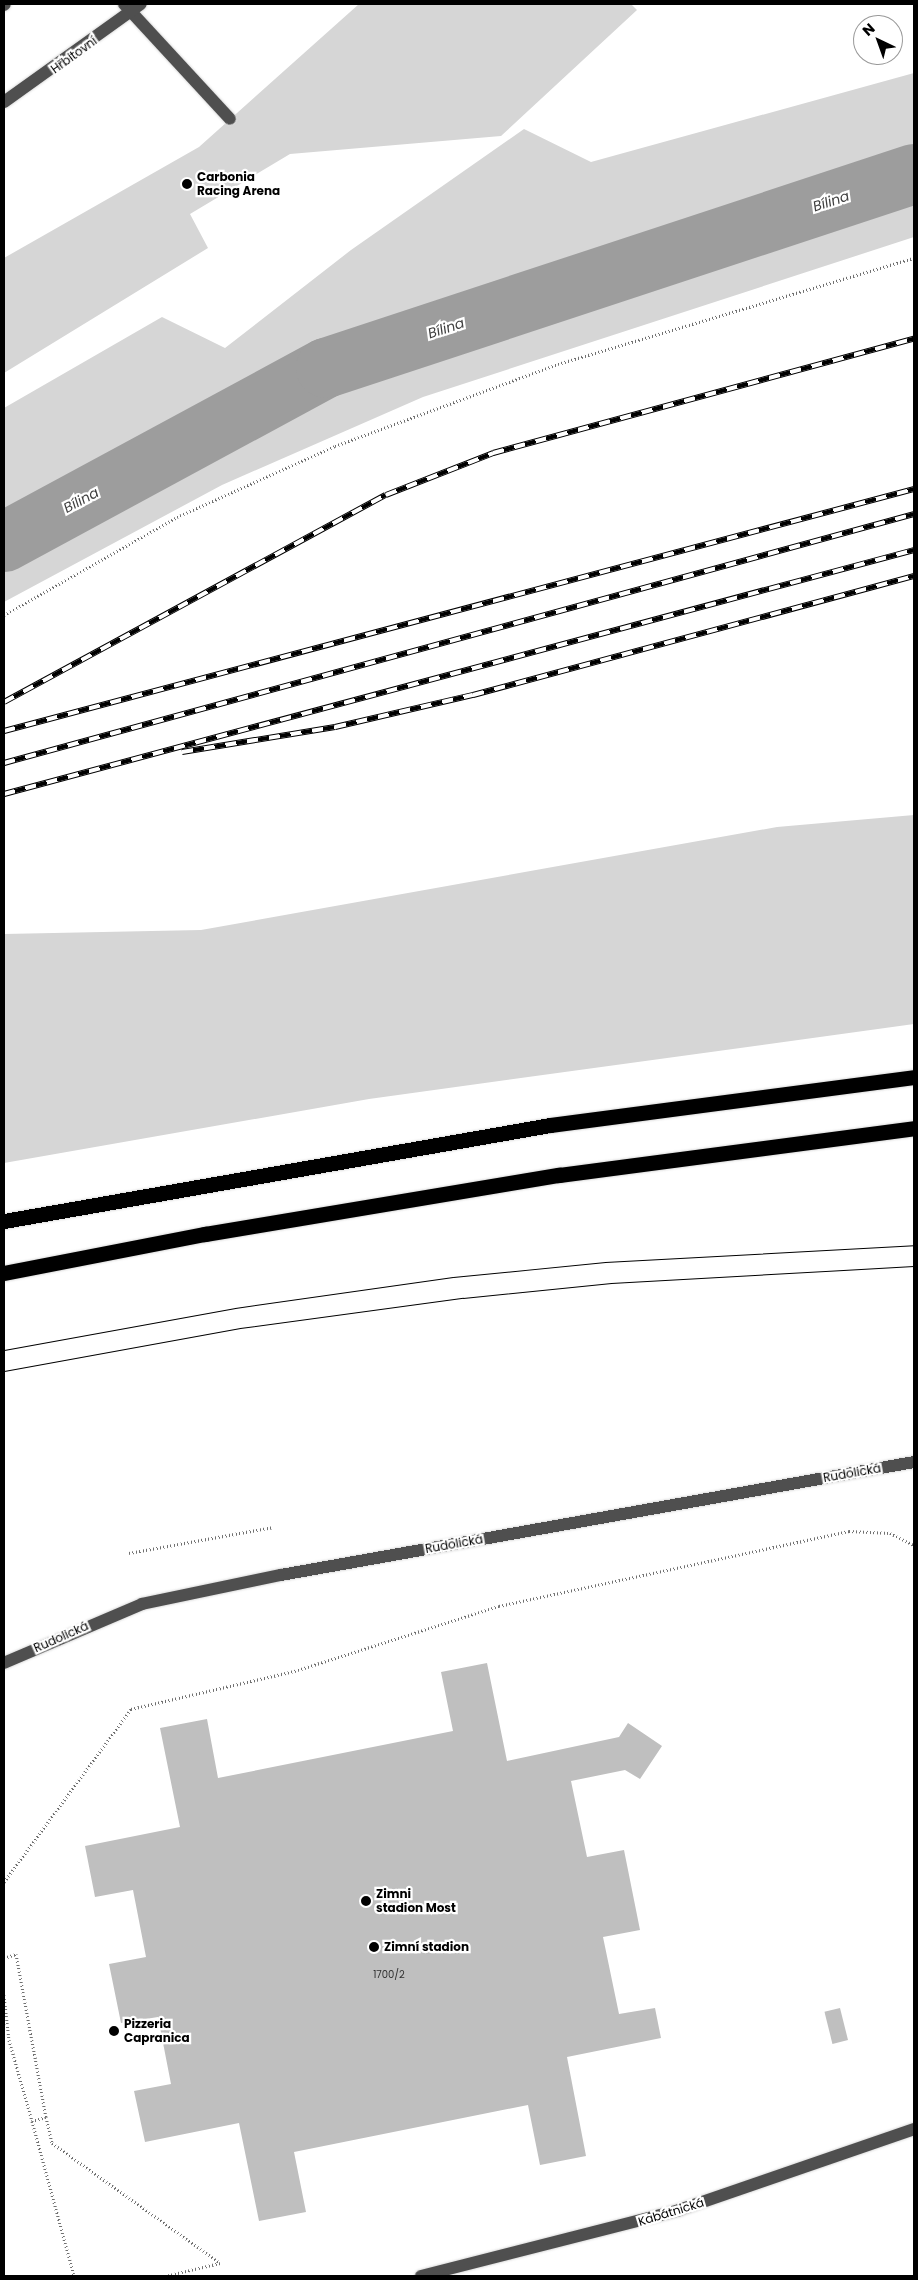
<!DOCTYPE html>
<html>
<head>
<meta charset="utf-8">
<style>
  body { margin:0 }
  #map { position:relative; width:918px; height:2280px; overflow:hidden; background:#fff; font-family:Poppins,sans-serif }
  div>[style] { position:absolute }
  .green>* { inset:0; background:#d6d6d6 }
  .river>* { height:60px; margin:-30px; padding:0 30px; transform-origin:30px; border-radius:30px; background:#9d9d9d }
  .building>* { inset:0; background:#bfbfbf; transform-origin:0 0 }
  .path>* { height:3px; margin-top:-1.5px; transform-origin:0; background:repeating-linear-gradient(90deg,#717171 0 1px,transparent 0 3.5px) }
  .roads { filter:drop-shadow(0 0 1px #dbdbdb) drop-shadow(0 0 1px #dbdbdb) }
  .minor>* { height:12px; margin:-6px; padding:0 6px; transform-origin:6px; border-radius:6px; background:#4f4f4f }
  .highway>* { height:15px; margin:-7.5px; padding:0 7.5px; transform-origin:7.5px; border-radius:7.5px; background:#000 }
  .tram>* { height:1px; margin:-0.5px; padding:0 0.5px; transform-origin:0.5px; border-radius:0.5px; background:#000 }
  .rail>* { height:5.5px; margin-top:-2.75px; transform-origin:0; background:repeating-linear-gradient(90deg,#fff 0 11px,#000 0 22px); box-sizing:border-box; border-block:1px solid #000 }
  .dots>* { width:14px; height:14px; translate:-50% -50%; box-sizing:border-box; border:2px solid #fff; border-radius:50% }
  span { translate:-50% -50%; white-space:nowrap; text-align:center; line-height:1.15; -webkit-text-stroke:4.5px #fff; paint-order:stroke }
  .number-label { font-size:10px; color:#303030 }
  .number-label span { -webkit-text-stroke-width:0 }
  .street-label { font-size:12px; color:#000 }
  .poi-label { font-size:12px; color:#000; font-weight:700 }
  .left { translate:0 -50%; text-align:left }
  .water-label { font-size:14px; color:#3e3e3e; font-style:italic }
  .frame { position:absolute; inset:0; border:5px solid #000; pointer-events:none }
  .north { position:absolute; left:853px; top:15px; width:50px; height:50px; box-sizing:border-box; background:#fff; border:1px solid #999; border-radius:50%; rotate:318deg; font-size:14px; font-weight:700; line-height:20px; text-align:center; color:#000 }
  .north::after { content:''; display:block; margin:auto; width:18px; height:22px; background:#000; clip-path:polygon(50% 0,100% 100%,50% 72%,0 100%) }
</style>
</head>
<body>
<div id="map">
  <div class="green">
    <i style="clip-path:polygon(359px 4px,631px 4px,637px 10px,501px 136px,290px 154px,190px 214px,208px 248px,4px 373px,4px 258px,199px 147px)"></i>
    <i style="clip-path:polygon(914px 73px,914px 237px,423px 397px,222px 485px,4px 602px,4px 408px,162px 317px,225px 348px,351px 250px,524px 129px,591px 162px)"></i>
    <i style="clip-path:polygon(914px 815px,914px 1024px,369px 1099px,4px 1163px,4px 934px,201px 930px,777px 827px)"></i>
  </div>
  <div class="river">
    <i style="left:4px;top:542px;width:366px;rotate:-28.4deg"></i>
    <i style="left:326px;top:368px;width:619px;rotate:-18.26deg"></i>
  </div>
  <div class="building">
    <i style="clip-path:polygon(487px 1663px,507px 1761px,619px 1737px,628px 1723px,662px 1746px,640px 1779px,625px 1770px,571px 1781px,587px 1857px,624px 1850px,640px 1930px,603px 1937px,619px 2014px,655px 2008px,661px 2038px,567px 2057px,586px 2156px,540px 2165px,528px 2105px,294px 2152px,306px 2212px,259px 2221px,239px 2123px,145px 2142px,134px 2091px,171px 2084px,158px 2017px,121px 2023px,109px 1964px,146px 1957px,133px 1890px,95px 1897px,85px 1846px,180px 1827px,160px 1728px,207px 1719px,218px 1778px,453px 1731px,441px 1672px)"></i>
    <i style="left:840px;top:2008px;width:33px;height:16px;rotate:76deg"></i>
  </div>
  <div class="path">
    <i style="left:4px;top:615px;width:199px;rotate:-29.5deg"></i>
    <i style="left:177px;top:517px;width:173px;rotate:-24.2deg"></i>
    <i style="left:335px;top:446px;width:238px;rotate:-20.2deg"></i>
    <i style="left:558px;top:364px;width:371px;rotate:-16.6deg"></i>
    <i style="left:129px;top:1553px;width:147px;rotate:-10.2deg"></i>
    <i style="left:4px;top:1882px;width:215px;rotate:-53.7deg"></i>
    <i style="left:131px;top:1709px;width:171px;rotate:-13.1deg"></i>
    <i style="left:298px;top:1670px;width:211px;rotate:-17.7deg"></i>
    <i style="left:499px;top:1606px;width:358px;rotate:-12.1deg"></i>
    <i style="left:849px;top:1531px;width:41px;rotate:2.8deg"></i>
    <i style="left:890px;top:1533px;width:27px;rotate:27deg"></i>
    <i style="left:4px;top:1958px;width:13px;rotate:-18deg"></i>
    <i style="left:16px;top:1954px;width:166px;rotate:79.6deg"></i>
    <i style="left:46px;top:2117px;width:15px;rotate:164deg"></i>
    <i style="left:32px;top:2121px;width:161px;rotate:74.8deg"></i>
    <i style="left:4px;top:1995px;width:45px;rotate:83.7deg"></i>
    <i style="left:9px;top:2040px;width:84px;rotate:74.1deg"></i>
    <i style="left:46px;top:2117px;width:27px;rotate:77deg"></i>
    <i style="left:52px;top:2143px;width:206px;rotate:35.5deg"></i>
    <i style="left:220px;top:2263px;width:57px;rotate:166.7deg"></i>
  </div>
  <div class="roads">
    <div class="minor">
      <i style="left:124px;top:4px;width:156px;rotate:47.3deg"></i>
      <i style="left:4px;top:5px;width:1px;rotate:-45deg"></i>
      <i style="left:4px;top:102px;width:168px;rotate:-35.6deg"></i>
      <i style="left:4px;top:1663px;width:150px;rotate:-23.1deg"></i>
      <i style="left:142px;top:1604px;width:142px;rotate:-11.8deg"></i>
      <i style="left:281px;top:1575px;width:643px;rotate:-10.12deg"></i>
      <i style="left:421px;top:2276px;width:266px;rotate:-14.3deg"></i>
      <i style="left:679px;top:2210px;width:249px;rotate:-19deg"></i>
    </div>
    <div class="highway">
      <i style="left:4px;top:1221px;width:554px;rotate:-9.97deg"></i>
      <i style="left:550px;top:1125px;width:367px;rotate:-7.5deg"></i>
      <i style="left:4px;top:1273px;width:205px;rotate:-11deg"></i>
      <i style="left:205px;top:1234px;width:359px;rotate:-9.5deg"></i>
      <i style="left:559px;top:1175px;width:358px;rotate:-7.5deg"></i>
    </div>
  </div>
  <div class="tram">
    <i style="left:4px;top:1350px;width:235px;rotate:-10.3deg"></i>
    <i style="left:235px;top:1308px;width:220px;rotate:-8.1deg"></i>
    <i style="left:453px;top:1277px;width:153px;rotate:-5.6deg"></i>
    <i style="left:605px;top:1262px;width:309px;rotate:-3.1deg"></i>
    <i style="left:4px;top:1371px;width:240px;rotate:-10.3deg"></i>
    <i style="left:240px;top:1328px;width:225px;rotate:-7.7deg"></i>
    <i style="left:463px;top:1298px;width:149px;rotate:-5.8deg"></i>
    <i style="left:611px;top:1283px;width:303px;rotate:-3.2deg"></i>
  </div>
  <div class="rail">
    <i style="left:4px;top:702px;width:434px;rotate:-28.5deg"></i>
    <i style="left:386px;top:495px;width:115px;rotate:-21.4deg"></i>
    <i style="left:493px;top:453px;width:436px;rotate:-15.2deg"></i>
    <i style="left:4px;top:731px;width:942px;rotate:-14.89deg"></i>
    <i style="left:182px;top:752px;width:155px;rotate:-9.3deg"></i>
    <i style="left:335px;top:727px;width:142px;rotate:-13.1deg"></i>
    <i style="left:473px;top:695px;width:457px;rotate:-15.1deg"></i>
    <i style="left:4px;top:763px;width:943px;rotate:-15.3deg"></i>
    <i style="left:4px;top:794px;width:942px;rotate:-15.01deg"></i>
  </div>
  <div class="dots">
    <i style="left:187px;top:184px;background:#000"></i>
    <i style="left:366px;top:1901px;background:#000"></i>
    <i style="left:374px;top:1947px;background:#000"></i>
    <i style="left:114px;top:2031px;background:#000"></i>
  </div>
  <div class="number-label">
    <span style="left:389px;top:1975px">1700/2</span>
  </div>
  <div class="street-label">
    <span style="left:74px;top:55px;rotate:-36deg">Hřbitovní</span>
    <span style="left:852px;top:1473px;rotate:-10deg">Rudolická</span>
    <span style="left:454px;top:1544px;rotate:-10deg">Rudolická</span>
    <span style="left:61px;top:1637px;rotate:-24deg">Rudolická</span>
    <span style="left:671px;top:2212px;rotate:-17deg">Kabátnická</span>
  </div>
  <div class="poi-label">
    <span class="left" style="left:197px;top:184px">Carbonia<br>Racing Arena</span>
    <span class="left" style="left:376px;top:1901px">Zimni<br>stadion Most</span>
    <span class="left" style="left:384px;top:1947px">Zimní stadion</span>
    <span class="left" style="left:124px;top:2031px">Pizzeria<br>Capranica</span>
  </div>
  <div class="water-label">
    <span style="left:831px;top:201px;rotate:-18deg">Bílina</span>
    <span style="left:446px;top:328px;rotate:-18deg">Bílina</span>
    <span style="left:81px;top:500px;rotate:-28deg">Bílina</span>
  </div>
  <div class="frame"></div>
  <div class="north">N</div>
</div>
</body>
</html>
